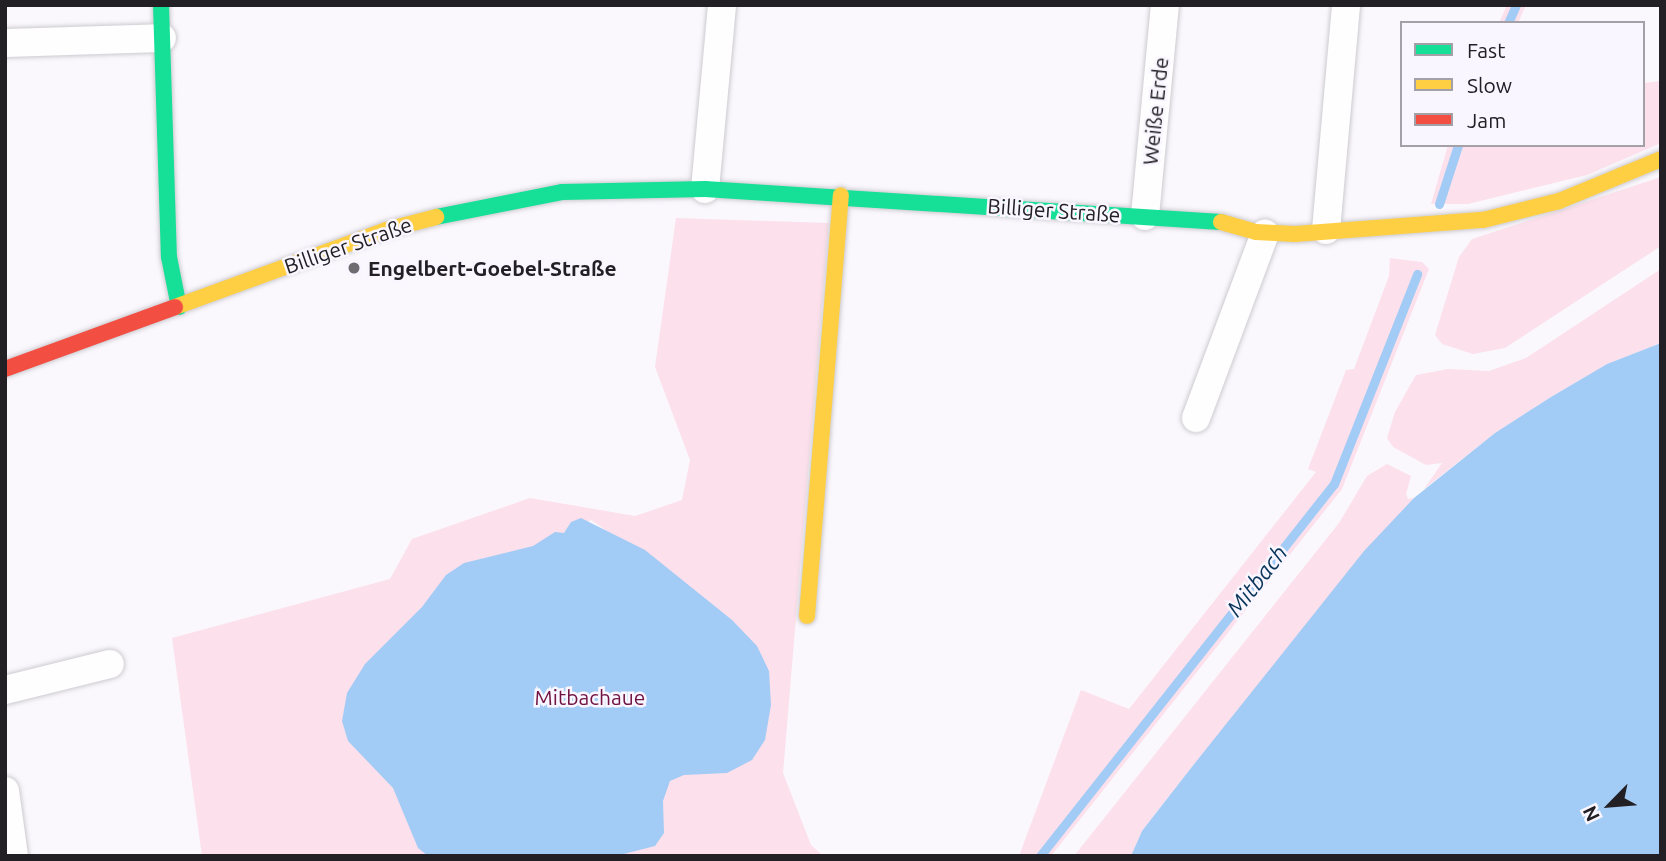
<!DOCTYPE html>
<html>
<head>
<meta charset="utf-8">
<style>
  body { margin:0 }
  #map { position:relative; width:1666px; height:861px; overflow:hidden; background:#faf8fd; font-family:Ubuntu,sans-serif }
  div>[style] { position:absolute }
  .green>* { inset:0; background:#fce0eb }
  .water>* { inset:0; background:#a2cbf5 }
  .stream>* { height:9px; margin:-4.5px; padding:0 4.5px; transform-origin:4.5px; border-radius:4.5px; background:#a2cbf5 }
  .roads { filter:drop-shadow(0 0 2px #cdcbd0) drop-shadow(0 0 2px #cdcbd0) }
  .street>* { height:28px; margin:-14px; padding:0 14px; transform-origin:14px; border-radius:14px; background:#fefeff }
  .fast>* { height:16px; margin:-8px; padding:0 8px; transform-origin:8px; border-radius:8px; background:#16e098 }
  .slow>* { height:16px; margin:-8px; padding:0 8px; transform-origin:8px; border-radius:8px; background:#ffcf43 }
  .jam>* { height:16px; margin:-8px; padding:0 8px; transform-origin:8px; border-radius:8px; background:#f24e42 }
  .dots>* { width:19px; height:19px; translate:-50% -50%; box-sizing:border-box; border:4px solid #f9f6ff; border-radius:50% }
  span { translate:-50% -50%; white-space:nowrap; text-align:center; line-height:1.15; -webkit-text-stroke:5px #f9f6ff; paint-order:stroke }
  .street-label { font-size:21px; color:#222025 }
  .poi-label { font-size:21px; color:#222025; font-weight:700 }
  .left { translate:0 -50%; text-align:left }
  .park-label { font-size:21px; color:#711342 }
  .water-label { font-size:23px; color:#09355a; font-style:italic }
  .frame { position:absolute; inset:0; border:7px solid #222025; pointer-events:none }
  .legend { position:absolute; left:1400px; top:21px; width:245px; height:126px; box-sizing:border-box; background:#f9f6ff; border:2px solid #a3a0a8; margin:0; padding:9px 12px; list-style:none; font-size:21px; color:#222025 }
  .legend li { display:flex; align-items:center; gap:14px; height:35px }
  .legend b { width:35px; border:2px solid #a3a0a8 }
  .north { position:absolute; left:1575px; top:770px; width:70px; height:70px; -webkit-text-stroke:5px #f9f6ff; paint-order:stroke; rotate:245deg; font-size:19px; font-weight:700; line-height:28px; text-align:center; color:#222025 }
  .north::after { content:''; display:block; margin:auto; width:24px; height:32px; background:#222025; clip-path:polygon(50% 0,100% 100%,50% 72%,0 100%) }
</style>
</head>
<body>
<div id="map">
  <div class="green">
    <i style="clip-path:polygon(1507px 5px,1526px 5px,1518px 23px,1499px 23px)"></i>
    <i style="clip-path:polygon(1661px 81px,1661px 143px,1587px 175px,1468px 204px,1431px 204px,1448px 145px,1643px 145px,1643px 83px)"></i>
    <i style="clip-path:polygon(1661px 177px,1661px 246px,1505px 348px,1473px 354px,1442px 344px,1435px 335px,1459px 257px,1472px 239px)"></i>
    <i style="clip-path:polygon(evenodd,676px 218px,829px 223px,783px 773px,811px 845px,823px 856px,202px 856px,172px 638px,390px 579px,412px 539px,530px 498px,635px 516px,682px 500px,690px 460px,655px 367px,676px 218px,591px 520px,617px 538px,621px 540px,564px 533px,591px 520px)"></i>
    <i style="clip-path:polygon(1390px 258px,1422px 262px,1429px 269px,1342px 489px,1051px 856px,1019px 856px,1081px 690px,1129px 709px,1316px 472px,1308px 469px,1346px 370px,1354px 369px,1389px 276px)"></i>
    <i style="clip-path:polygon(1661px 269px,1661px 343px,1607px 364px,1551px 397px,1495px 433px,1424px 489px,1442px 463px,1426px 465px,1393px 447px,1387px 438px,1395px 412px,1416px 375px,1448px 369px,1489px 371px,1526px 358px)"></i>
    <i style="clip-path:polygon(1387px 464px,1411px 476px,1406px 494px,1408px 499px,1414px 498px,1191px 768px,1142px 831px,1131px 856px,1074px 856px,1339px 523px,1367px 476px)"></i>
  </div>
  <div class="water">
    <i style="clip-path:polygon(1661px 343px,1661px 856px,1131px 856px,1142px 831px,1191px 768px,1364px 551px,1414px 498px,1495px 433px,1551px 397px,1607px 364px)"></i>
    <i style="clip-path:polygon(581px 518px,645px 550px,732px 620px,757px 646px,769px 671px,771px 705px,765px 740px,752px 760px,727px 773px,684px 775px,670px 781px,663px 801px,664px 833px,655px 846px,616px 856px,428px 856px,418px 848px,393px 788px,348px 741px,342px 721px,347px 693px,365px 664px,422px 607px,446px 575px,464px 563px,533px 546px,555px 532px,564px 533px,571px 522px)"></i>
  </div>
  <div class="stream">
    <i style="left:1508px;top:23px;width:20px;rotate:-66deg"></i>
    <i style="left:1439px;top:204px;width:62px;rotate:-72.1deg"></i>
    <i style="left:1040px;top:856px;width:474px;rotate:-51.7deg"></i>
    <i style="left:1334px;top:484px;width:226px;rotate:-68.4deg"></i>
  </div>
  <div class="roads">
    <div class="street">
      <i style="left:5px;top:43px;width:157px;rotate:-1.8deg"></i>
      <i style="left:705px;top:189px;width:185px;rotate:-84.7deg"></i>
      <i style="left:1145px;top:216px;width:212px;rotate:-84.6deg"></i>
      <i style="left:1326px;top:230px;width:226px;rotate:-84.9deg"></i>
      <i style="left:1196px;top:418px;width:197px;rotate:-69.5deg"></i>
      <i style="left:5px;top:690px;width:108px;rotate:-13.9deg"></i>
      <i style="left:5px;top:791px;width:66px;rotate:82.1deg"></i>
    </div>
    <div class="fast">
      <i style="left:161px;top:5px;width:252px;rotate:88.2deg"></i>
      <i style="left:169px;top:257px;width:51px;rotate:78.7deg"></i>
      <i style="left:436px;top:217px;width:128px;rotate:-11.2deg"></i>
      <i style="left:562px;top:192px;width:143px;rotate:-1.2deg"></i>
      <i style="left:705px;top:189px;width:517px;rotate:3.66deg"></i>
    </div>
    <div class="slow">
      <i style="left:1221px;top:222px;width:36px;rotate:16deg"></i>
      <i style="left:1256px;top:232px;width:39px;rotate:3deg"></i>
      <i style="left:1295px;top:234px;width:189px;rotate:-4.3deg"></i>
      <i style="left:1483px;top:220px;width:78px;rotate:-14deg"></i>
      <i style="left:1559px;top:201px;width:110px;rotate:-22.4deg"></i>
      <i style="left:175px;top:307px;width:225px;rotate:-20deg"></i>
      <i style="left:386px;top:230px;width:52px;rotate:-14.6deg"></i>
      <i style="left:807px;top:616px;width:422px;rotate:-85.4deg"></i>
    </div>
    <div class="jam">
      <i style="left:5px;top:369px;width:181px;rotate:-20deg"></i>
    </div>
  </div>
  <div class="dots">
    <i style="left:354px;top:268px;background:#6e6c71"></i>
  </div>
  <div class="street-label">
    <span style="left:1155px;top:111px;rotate:-84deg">Weiße Erde</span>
    <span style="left:1054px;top:210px;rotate:4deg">Billiger Straße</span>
    <span style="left:348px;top:245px;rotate:-19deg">Billiger Straße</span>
  </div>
  <div class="poi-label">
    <span class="left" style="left:368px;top:268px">Engelbert-Goebel-Straße</span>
  </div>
  <div class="park-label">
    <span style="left:590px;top:697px">Mitbachaue</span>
  </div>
  <div class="water-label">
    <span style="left:1257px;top:581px;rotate:-52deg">Mitbach</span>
  </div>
  <div class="frame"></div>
  <ul class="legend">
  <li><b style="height:9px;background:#16e098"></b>Fast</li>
  <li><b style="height:9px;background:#ffcf43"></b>Slow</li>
  <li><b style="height:9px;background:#f24e42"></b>Jam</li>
  </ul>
  <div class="north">N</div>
</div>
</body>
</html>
